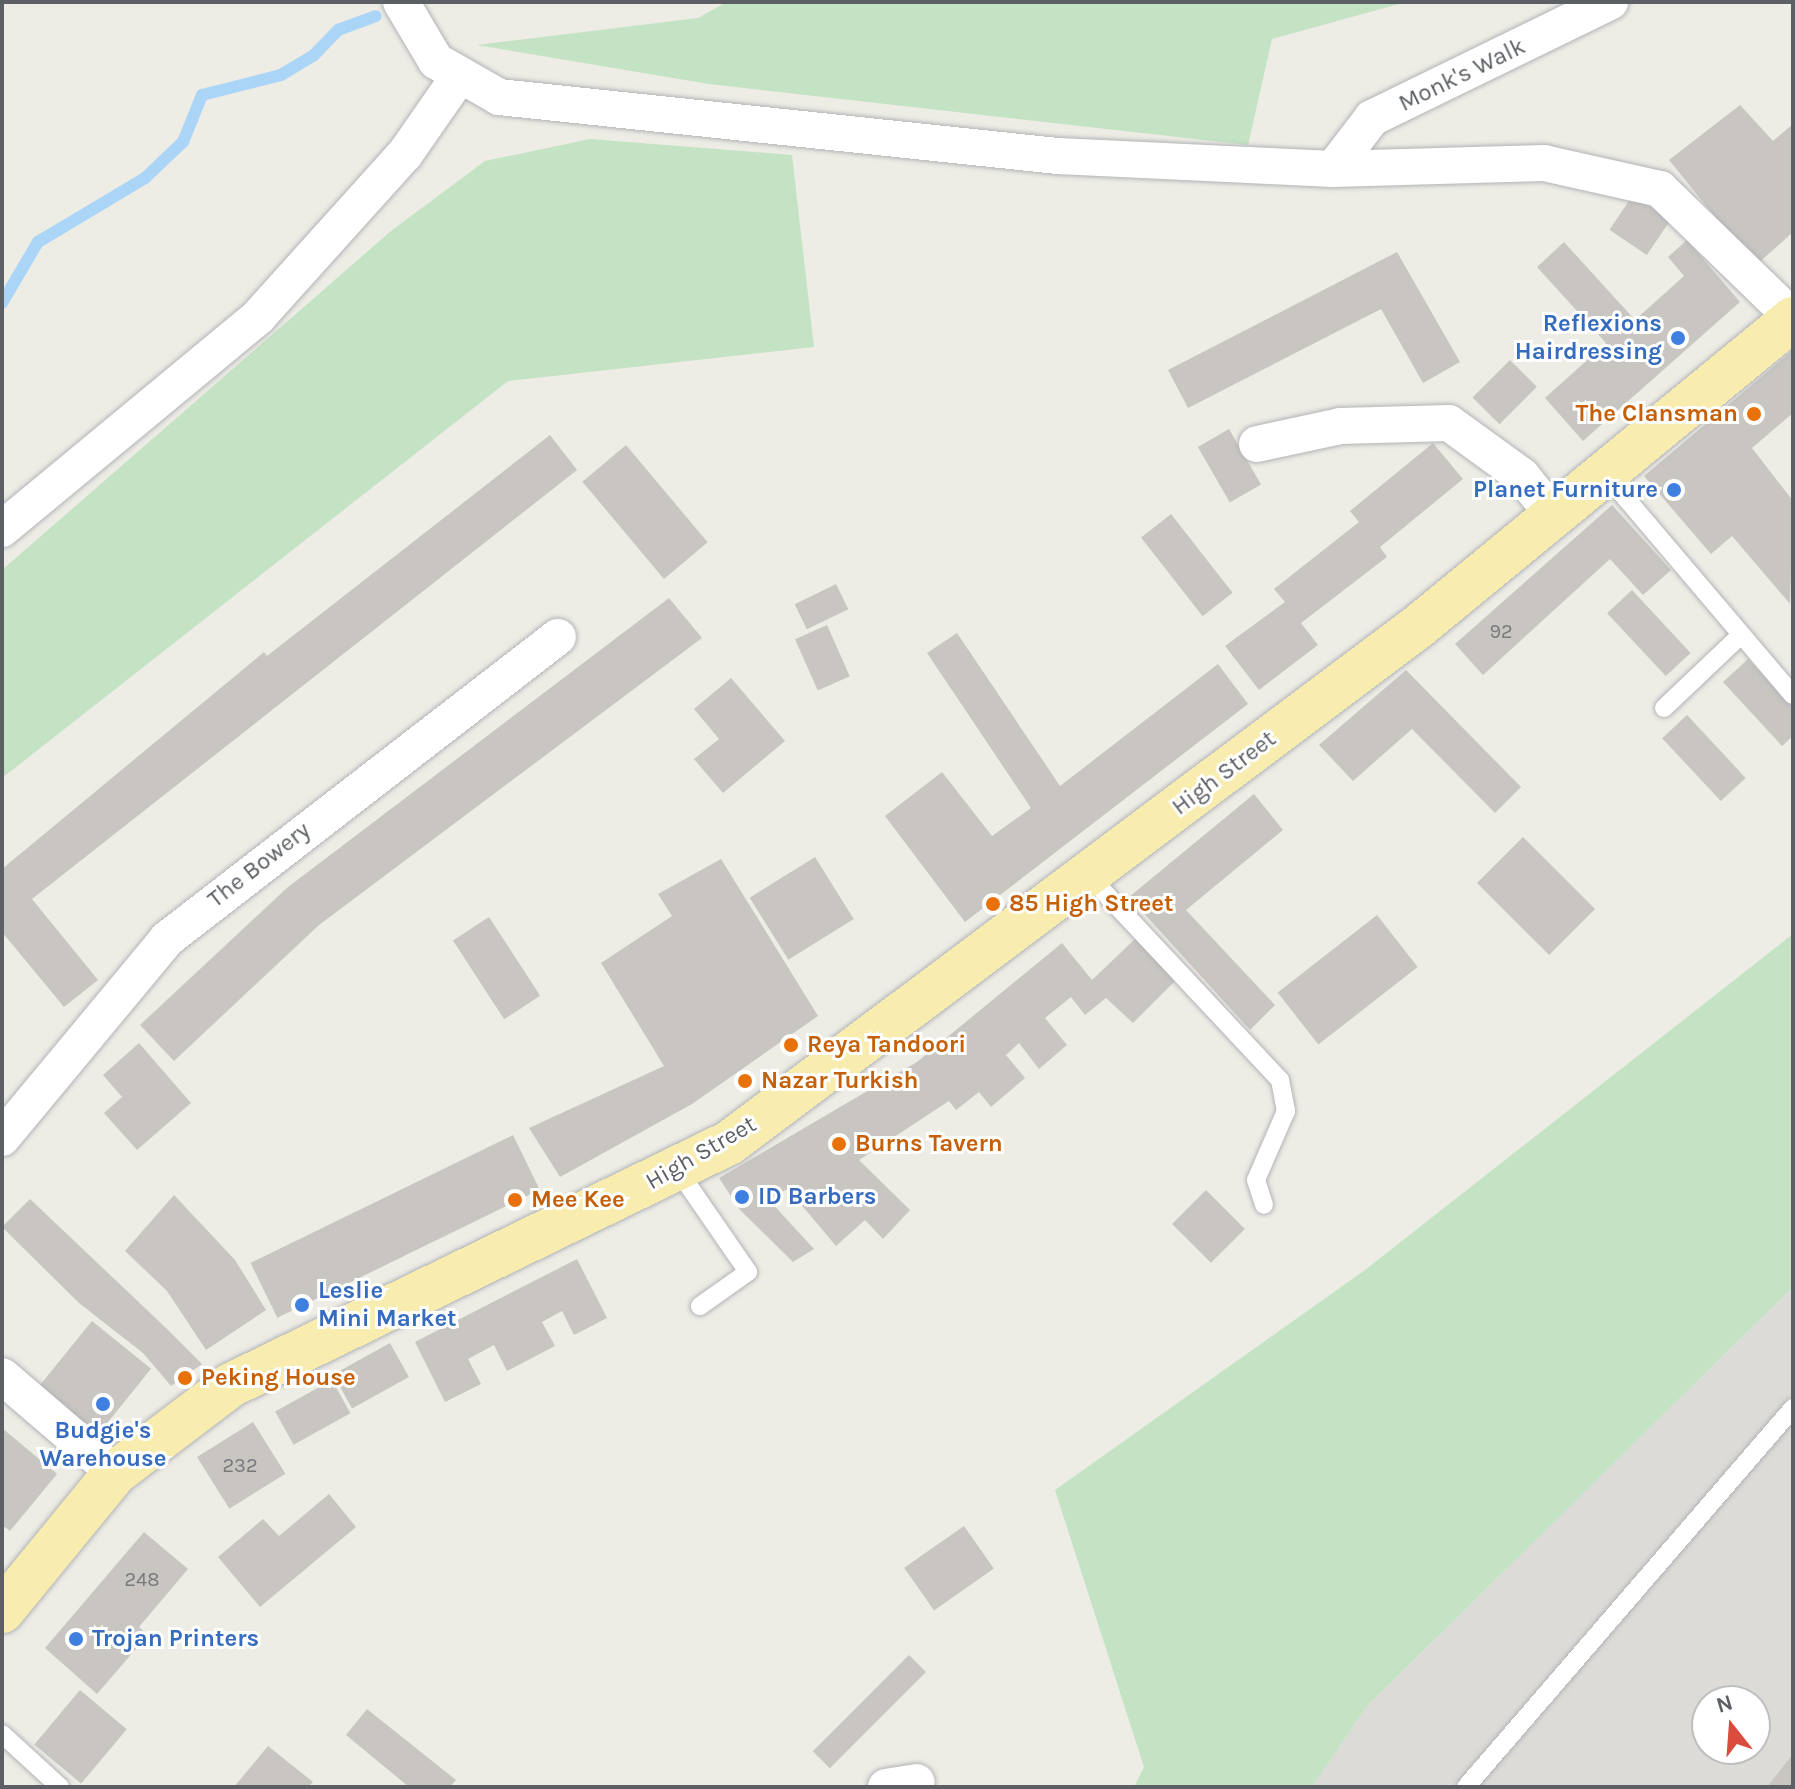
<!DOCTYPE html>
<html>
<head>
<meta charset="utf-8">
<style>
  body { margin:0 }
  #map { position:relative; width:1795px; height:1789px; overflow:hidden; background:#edece5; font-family:Karla,sans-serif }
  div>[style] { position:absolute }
  .industrial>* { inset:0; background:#dcdbd7 }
  .green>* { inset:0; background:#c3e3c4 }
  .stream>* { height:12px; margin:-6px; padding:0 6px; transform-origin:6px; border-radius:6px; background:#abd5f7 }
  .building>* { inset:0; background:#c9c6c2; transform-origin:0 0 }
  .roads { filter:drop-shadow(0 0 2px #b2b4b8) drop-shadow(0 0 2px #b2b4b8) }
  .service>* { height:18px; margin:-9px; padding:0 9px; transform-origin:9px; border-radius:9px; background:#fff }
  .minor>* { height:36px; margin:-18px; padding:0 18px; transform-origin:18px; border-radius:18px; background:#fff }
  .primary>* { height:44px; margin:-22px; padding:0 22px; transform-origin:22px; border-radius:22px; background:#f8edaf }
  .dots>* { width:22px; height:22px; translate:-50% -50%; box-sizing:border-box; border:4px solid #fff; border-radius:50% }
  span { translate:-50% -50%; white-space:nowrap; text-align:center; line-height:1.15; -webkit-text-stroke:6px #fff; paint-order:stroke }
  .number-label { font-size:20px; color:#77797c }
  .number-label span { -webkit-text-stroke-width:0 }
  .street-label { font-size:24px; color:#5c5f64 }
  .shop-label { font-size:24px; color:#366cbe; font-weight:700 }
  .right { translate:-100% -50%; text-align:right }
  .left { translate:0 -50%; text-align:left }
  .food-label { font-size:24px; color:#c56008; font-weight:700 }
  .frame { position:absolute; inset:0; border:4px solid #5c5f64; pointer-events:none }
  .north { position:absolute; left:1691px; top:1685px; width:80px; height:80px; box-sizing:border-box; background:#fff; border:2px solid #bebfc1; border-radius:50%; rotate:343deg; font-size:22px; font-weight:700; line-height:32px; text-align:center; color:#5c5f64 }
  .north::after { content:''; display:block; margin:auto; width:28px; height:36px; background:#da4d3e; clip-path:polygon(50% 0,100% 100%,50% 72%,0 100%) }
</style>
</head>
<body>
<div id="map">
  <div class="industrial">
    <i style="clip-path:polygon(evenodd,1793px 1287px,1793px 1787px,1312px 1787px,1367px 1706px,1793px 1287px,1707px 1701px,1755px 1701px,1755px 1749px,1707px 1749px,1707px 1701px)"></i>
  </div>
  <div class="green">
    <i style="clip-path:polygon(727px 2px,1406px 2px,1272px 39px,1248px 145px,709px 84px,477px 45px,698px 18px)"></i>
    <i style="clip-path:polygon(590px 139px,792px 155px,814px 347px,508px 381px,2px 778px,2px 570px,391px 231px,485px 161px)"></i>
    <i style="clip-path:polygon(1793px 934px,1793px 1287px,1367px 1706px,1312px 1787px,1134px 1787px,1144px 1767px,1055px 1490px,1365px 1270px)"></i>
  </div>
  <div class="stream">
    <i style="left:2px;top:303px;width:71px;rotate:-59.5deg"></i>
    <i style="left:38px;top:242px;width:125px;rotate:-30.9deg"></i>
    <i style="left:145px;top:178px;width:52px;rotate:-43.5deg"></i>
    <i style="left:183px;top:142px;width:51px;rotate:-68deg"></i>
    <i style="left:202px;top:95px;width:81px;rotate:-14.2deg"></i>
    <i style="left:281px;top:75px;width:37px;rotate:-31deg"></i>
    <i style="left:313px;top:56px;width:36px;rotate:-46deg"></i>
    <i style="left:338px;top:30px;width:40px;rotate:-20.2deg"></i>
  </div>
  <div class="building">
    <i style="clip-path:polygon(1740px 105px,1773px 141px,1793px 124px,1793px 232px,1755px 266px,1669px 160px)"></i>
    <i style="left:1633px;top:195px;width:45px;height:42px;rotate:34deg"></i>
    <i style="clip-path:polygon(1687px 240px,1740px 302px,1583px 441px,1545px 398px,1606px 343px,1537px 267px,1564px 242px,1635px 320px,1684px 276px,1668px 257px)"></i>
    <i style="clip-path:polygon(1397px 252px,1460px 362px,1423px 383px,1381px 309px,1188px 408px,1168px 370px)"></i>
    <i style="clip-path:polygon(1793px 350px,1793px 413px,1752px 448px,1793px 501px,1790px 604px,1732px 536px,1711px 554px,1644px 476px)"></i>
    <i style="left:1510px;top:360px;width:38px;height:53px;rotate:45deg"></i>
    <i style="left:1229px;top:429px;width:64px;height:36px;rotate:60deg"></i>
    <i style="clip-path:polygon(550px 435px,577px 470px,32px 899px,98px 980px,64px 1007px,2px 932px,2px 869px,264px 652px,267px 656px)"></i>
    <i style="clip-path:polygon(1433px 443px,1463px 479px,1380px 547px,1387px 557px,1301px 623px,1318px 645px,1259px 690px,1225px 646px,1285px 602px,1274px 589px,1359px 522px,1350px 511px)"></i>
    <i style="left:626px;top:445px;width:127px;height:57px;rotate:50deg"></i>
    <i style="clip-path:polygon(1612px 505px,1671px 570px,1643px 595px,1610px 559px,1483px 675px,1455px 644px)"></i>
    <i style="left:1171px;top:514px;width:100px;height:38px;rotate:52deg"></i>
    <i style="left:836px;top:584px;width:28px;height:46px;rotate:64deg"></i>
    <i style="left:1632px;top:590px;width:86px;height:34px;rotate:47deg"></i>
    <i style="clip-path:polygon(669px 598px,702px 638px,319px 925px,174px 1061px,140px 1025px,288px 887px)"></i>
    <i style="left:827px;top:625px;width:56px;height:35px;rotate:66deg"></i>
    <i style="clip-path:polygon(957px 633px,1060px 786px,1218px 664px,1248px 704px,965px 922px,885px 816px,942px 772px,992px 836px,1031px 808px,927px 653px)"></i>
    <i style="clip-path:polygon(1748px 659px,1793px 707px,1793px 736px,1782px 746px,1723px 682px)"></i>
    <i style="clip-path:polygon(1406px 670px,1521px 787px,1495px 813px,1412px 729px,1353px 781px,1319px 745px)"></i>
    <i style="clip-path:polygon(731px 678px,785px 741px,723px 793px,694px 759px,719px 739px,694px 709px)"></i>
    <i style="left:1687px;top:715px;width:86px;height:34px;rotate:47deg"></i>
    <i style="clip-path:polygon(1254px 794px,1283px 830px,1186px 910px,1275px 1005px,1250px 1030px,1129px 897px)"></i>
    <i style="left:1523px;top:837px;width:102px;height:65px;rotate:45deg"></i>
    <i style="left:815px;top:857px;width:73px;height:77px;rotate:58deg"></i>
    <i style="clip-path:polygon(721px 859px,818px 1016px,692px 1104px,560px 1177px,529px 1128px,664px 1066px,601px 963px,672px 916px,658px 894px)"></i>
    <i style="left:1377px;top:915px;width:66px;height:126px;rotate:52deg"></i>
    <i style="left:489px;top:917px;width:94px;height:43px;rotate:57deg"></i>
    <i style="clip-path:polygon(1135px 939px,1176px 980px,1133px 1023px,1106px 998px,1085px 1015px,1071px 997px,1045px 1018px,1067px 1045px,1039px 1069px,1019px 1043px,1006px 1055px,1025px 1078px,991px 1107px,979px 1092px,956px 1110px,949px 1101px,859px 1160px,910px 1210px,883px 1239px,865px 1220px,836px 1246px,788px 1189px,768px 1199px,814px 1249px,793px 1262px,740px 1210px,719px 1178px,917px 1062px,1062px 943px,1092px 980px)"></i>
    <i style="clip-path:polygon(139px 1043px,191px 1103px,137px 1150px,104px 1113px,122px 1097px,103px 1075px)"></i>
    <i style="left:513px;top:1135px;width:61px;height:292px;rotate:64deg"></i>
    <i style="left:1206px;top:1190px;width:55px;height:48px;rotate:45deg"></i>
    <i style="clip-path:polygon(174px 1195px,235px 1260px,266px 1310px,206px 1350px,167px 1291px,125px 1251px)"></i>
    <i style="clip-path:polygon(30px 1199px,166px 1328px,202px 1364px,171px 1386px,143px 1353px,79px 1303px,2px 1227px)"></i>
    <i style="clip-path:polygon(577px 1259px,607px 1318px,574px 1335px,562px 1311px,542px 1322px,555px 1346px,507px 1371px,494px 1345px,468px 1359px,481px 1384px,445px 1402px,415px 1342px)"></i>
    <i style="left:92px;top:1321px;width:76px;height:95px;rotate:39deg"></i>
    <i style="left:390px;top:1343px;width:39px;height:65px;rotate:61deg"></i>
    <i style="left:332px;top:1380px;width:38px;height:65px;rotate:61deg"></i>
    <i style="left:253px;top:1422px;width:61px;height:66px;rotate:58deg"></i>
    <i style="clip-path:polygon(2px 1428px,57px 1474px,10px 1531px,2px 1525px)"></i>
    <i style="clip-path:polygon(329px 1494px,356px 1527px,260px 1607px,218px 1557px,263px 1519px,279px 1536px)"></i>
    <i style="left:964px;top:1526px;width:52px;height:73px;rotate:55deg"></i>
    <i style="clip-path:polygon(144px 1532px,188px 1569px,139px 1627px,148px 1635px,97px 1694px,45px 1648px)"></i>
    <i style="left:909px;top:1655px;width:24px;height:136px;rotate:45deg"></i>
    <i style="left:80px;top:1690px;width:61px;height:71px;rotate:40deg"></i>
    <i style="clip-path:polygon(367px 1709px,456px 1780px,450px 1787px,409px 1787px,346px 1735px)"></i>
    <i style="clip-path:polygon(268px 1746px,313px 1782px,308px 1787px,234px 1787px)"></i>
    <i style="clip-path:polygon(1793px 1754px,1793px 1787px,1767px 1787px)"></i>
  </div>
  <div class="roads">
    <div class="service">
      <i style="left:1607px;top:476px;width:287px;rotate:49.7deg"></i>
      <i style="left:1664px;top:708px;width:106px;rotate:-43.5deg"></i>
      <i style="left:1088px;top:875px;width:281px;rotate:46.9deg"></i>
      <i style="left:1280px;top:1080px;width:32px;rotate:79deg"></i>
      <i style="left:1286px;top:1111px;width:75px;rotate:113.5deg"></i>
      <i style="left:1256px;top:1180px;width:26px;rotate:72deg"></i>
      <i style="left:677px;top:1169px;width:125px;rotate:55.4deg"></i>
      <i style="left:748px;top:1272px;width:59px;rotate:144.7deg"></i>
      <i style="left:2px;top:1734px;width:79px;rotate:42.4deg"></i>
      <i style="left:1466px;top:1787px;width:501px;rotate:-49.21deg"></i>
    </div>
    <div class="minor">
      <i style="left:401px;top:2px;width:69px;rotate:59.3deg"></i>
      <i style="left:436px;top:61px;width:73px;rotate:29.7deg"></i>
      <i style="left:499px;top:97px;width:562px;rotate:6.03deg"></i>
      <i style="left:1058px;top:156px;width:275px;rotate:2.7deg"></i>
      <i style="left:1333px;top:169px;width:211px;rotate:-1.6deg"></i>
      <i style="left:1544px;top:163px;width:119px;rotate:12.6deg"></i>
      <i style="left:1660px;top:189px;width:185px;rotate:44.1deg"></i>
      <i style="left:1333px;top:169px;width:64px;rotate:-52.6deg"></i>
      <i style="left:1372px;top:118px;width:265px;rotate:-26deg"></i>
      <i style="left:1257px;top:444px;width:85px;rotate:-12.2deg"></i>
      <i style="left:1340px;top:426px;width:109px;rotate:-1.6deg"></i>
      <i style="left:1449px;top:423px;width:90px;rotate:36deg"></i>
      <i style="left:1522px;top:476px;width:54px;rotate:51deg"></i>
      <i style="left:2px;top:529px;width:332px;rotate:-39.6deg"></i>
      <i style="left:258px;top:317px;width:219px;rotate:-48deg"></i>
      <i style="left:405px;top:154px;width:96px;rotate:-55.2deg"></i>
      <i style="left:2px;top:1138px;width:259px;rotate:-50.3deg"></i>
      <i style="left:167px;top:939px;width:494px;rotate:-37.7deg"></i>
      <i style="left:2px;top:1376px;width:149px;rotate:40.6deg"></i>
      <i style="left:886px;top:1787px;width:31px;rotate:-9deg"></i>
    </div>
    <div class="primary">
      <i style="left:2px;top:1611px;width:178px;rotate:-50.7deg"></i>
      <i style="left:115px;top:1473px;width:146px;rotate:-37.2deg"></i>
      <i style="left:231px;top:1385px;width:554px;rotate:-25.92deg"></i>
      <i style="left:729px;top:1143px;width:862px;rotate:-36.84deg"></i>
      <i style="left:1419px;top:626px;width:484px;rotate:-39.4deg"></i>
    </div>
  </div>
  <div class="dots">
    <i style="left:1678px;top:338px;background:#3f7fe0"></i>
    <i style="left:1754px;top:414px;background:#e8710a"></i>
    <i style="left:1674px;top:490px;background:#3f7fe0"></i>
    <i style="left:993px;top:904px;background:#e8710a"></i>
    <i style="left:791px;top:1045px;background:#e8710a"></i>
    <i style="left:745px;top:1081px;background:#e8710a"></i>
    <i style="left:839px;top:1144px;background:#e8710a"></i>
    <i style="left:742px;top:1197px;background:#3f7fe0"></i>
    <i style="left:515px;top:1200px;background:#e8710a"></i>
    <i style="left:302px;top:1305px;background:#3f7fe0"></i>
    <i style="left:185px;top:1378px;background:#e8710a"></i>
    <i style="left:103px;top:1404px;background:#3f7fe0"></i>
    <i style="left:76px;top:1639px;background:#3f7fe0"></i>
  </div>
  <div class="number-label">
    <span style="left:1501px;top:631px">92</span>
    <span style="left:240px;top:1465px">232</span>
    <span style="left:142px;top:1579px">248</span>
  </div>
  <div class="street-label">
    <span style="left:1462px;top:75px;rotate:-26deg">Monk's Walk</span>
    <span style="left:1224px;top:773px;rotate:-37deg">High Street</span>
    <span style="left:259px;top:865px;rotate:-38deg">The Bowery</span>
    <span style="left:701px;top:1153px;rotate:-30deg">High Street</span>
  </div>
  <div class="shop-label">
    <span class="right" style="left:1662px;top:338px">Reflexions<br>Hairdressing</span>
    <span class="right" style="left:1658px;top:490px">Planet Furniture</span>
    <span class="left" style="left:758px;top:1197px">ID Barbers</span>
    <span class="left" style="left:318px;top:1305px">Leslie<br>Mini Market</span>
    <span style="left:103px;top:1445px">Budgie's<br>Warehouse</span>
    <span class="left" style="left:92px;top:1639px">Trojan Printers</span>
  </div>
  <div class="food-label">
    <span class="right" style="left:1738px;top:414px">The Clansman</span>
    <span class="left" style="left:1009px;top:904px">85 High Street</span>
    <span class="left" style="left:807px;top:1045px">Reya Tandoori</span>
    <span class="left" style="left:761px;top:1081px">Nazar Turkish</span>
    <span class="left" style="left:855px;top:1144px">Burns Tavern</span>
    <span class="left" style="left:531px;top:1200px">Mee Kee</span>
    <span class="left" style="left:201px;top:1378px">Peking House</span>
  </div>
  <div class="frame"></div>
  <div class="north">N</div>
</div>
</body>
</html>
